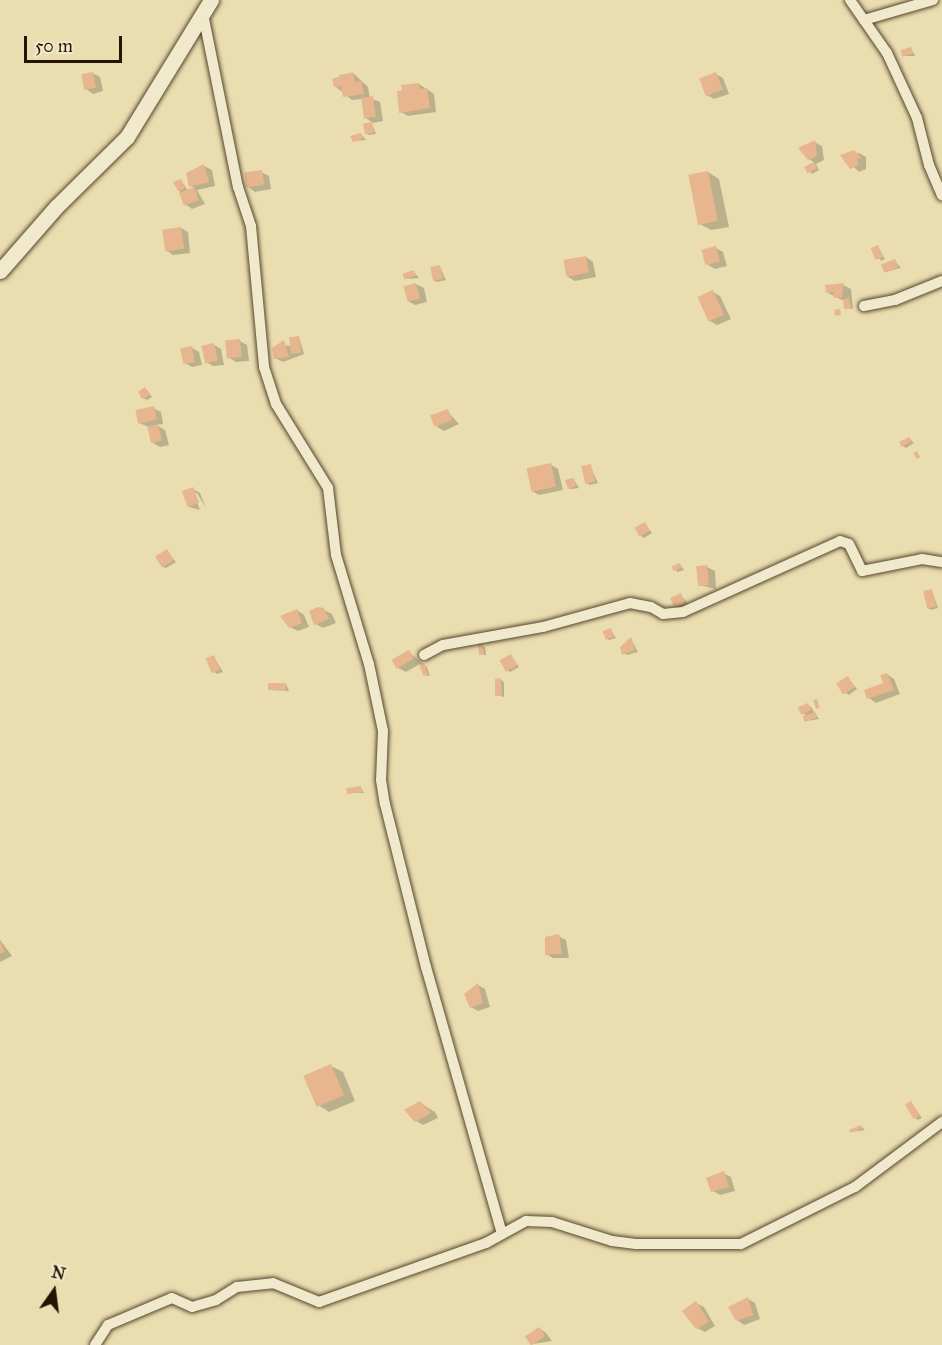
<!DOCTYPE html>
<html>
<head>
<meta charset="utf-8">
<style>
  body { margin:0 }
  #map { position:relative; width:942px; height:1345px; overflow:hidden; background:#eaddb0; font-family:"IM FELL Great Primer",serif }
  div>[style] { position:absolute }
  .shadow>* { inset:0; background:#0003 }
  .building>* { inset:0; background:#e7b58e; transform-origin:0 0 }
  .roads { filter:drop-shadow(0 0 2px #56462d) drop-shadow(0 0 2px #56462d) }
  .minor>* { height:10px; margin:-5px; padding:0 5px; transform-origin:5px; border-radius:5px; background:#f1e9cc }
  .secondary>* { height:15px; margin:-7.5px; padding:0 7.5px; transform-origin:7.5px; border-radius:7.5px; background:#f1e9cc }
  span { translate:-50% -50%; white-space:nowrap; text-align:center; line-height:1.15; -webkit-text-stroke:6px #f1e9cc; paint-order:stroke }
  .north { position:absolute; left:24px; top:1261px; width:60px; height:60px; -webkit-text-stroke:4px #f1e9cc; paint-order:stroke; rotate:14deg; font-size:16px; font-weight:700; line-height:24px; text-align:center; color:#251401 }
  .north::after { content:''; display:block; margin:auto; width:21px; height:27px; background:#251401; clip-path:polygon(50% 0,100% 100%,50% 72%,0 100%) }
  .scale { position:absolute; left:24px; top:36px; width:98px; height:27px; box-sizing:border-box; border:3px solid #251401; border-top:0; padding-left:8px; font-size:18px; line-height:21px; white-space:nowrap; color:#251401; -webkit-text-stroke:4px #f1e9cc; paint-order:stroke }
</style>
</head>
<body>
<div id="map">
  <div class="shadow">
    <i style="clip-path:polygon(911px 48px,915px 56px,903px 56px)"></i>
    <i style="clip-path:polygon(92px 73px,100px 77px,103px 91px,93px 94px,86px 89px)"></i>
    <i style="clip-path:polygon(353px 73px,368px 87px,370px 98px,380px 102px,383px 121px,373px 123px,366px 118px,362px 99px,352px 100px,335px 86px,340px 75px)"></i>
    <i style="clip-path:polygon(716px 74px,723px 78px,729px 94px,714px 99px,707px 95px)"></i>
    <i style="clip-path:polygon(419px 84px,434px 94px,436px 112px,408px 116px,401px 112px,402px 87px)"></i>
    <i style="clip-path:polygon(372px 124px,376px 134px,369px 135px,366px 133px)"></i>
    <i style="clip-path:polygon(361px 134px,366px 140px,354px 141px)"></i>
    <i style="clip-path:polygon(814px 142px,822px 146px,824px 160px,816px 164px,819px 170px,812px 174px,806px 168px,815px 163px,809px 159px)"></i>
    <i style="clip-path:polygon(859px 153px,866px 157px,866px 169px,859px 172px,843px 156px)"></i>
    <i style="clip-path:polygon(204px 166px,212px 170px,215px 186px,197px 190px,205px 204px,192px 209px,185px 204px,179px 190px,181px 180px,188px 191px,195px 188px,191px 186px)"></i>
    <i style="clip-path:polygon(261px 172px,269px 176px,271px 189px,255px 192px,248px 187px)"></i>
    <i style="clip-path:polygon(708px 172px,719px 179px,729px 227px,711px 230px,700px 224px)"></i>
    <i style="clip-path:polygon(181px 228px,188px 232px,190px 253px,173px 255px,166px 250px)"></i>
    <i style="clip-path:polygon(878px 247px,885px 259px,881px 261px,873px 249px)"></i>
    <i style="clip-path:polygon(716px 248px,723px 252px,727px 266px,715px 269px,708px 265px)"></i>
    <i style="clip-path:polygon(586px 257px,593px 262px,596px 277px,575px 281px,568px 277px)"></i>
    <i style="clip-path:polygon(895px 261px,901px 268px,885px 272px)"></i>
    <i style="clip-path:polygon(440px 267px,446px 280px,437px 282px,434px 280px)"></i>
    <i style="clip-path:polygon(414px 272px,419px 278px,406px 279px)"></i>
    <i style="clip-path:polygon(416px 284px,424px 288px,427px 302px,415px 305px,408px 301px)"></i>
    <i style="clip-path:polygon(843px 285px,851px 289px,853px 309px,845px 308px,844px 301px,828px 293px)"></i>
    <i style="clip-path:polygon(713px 292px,720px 296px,731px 319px,717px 325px,710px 321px)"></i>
    <i style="clip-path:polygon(299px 337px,304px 354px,283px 362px,275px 358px,277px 345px,292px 346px)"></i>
    <i style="clip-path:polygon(240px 341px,247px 345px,249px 361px,236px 362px,228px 357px)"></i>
    <i style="clip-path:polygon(214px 345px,221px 349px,224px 365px,213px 366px,206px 362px)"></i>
    <i style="clip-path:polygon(191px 347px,199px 352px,202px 365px,192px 367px,185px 363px)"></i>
    <i style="clip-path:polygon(146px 389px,152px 397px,147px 400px,143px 398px)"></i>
    <i style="clip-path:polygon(153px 408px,161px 412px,163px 424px,156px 425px,165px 430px,169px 445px,160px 447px,153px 443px,149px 427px,139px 423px)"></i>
    <i style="clip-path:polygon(447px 411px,459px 424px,444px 431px,437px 427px)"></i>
    <i style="clip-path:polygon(909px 438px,914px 443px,906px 448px,903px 446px)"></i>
    <i style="clip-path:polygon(551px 465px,558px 469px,563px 490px,539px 495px,532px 491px)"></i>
    <i style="clip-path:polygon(590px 466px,598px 483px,590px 485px,587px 483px)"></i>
    <i style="clip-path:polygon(574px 480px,579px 488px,572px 489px,569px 488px)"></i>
    <i style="clip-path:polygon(193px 489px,200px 493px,206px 508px,197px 493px,193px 493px,200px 510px,189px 507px)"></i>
    <i style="clip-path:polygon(645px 524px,652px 533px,644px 538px,641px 536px)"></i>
    <i style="clip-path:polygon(167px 551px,176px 562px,166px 568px,163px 567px)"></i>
    <i style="clip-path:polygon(680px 564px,684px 570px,678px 572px,675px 570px)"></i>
    <i style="clip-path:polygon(707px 567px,715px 571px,716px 589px,699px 585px)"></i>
    <i style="clip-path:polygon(932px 591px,938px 608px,931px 610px,928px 608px)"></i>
    <i style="clip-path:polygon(681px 595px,688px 604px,678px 608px,675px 606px)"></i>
    <i style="clip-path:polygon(297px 610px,304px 615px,309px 627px,298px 631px,290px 627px)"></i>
    <i style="clip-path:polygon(324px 610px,332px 614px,336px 623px,323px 628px,316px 624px)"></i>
    <i style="clip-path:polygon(611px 630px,616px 638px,609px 640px,606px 638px)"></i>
    <i style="clip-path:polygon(631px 639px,638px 652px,627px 655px,624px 653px)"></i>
    <i style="clip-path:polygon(482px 645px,485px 647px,486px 655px,480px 654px)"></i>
    <i style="clip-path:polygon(409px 652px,427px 667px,430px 676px,424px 675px,420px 664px,406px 672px,398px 668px)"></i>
    <i style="clip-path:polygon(511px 656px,519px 667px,510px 672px,507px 670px)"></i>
    <i style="clip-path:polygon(214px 657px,223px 672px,217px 674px,214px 672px)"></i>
    <i style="clip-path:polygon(887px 674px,894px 679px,900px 694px,876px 703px,869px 698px,885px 684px)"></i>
    <i style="clip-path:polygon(848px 678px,857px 689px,849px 695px,846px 693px)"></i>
    <i style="clip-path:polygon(501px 680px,504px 682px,504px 697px,496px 695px)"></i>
    <i style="clip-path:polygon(286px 684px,289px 691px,270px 690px)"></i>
    <i style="clip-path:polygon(808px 705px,811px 707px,819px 719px,806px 721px,808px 716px,802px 713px)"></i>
    <i style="clip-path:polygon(361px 788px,364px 793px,348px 793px)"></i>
    <i style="clip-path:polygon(558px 936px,566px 940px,569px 958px,553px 958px,546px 954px)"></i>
    <i style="clip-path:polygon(0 940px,12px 956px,0 962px)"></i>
    <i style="clip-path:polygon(478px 985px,485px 989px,490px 1007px,478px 1011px,471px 1007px)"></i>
    <i style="clip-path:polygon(331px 1066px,343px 1072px,355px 1101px,329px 1112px,318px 1105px)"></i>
    <i style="clip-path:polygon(420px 1103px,435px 1112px,438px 1118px,423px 1125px,416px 1121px)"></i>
    <i style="clip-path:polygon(911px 1103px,922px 1118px,918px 1120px,915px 1118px)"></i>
    <i style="clip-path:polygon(861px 1126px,865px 1130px,852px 1132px)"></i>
    <i style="clip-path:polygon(723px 1173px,731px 1177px,735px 1191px,720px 1195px,713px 1191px)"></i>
    <i style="clip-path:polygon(748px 1299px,755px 1303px,760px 1319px,744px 1325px,737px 1320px)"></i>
    <i style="clip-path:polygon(696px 1303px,704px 1307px,715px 1326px,705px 1332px,697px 1328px)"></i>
    <i style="clip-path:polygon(539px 1328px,546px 1333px,552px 1341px,532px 1344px,527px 1336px)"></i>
  </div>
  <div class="building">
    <i style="left:911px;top:47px;width:7px;height:11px;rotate:74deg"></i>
    <i style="left:93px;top:72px;width:16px;height:12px;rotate:79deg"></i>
    <i style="clip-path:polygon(353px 72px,355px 82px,361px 81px,364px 94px,343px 97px,341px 86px,334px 87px,332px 79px)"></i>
    <i style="left:716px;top:72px;width:19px;height:18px;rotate:69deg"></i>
    <i style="clip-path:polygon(419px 83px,420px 89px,427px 88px,430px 108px,399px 113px,397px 91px,402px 91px,401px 85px)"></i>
    <i style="left:373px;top:96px;width:21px;height:12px;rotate:82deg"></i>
    <i style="left:372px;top:122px;width:11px;height:9px;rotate:80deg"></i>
    <i style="clip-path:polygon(361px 133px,363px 139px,353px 142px,350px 136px)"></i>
    <i style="clip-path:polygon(815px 140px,817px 156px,808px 160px,798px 148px)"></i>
    <i style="clip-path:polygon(854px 150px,862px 158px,857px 159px,859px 165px,850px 169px,840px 155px)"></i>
    <i style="left:814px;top:162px;width:7px;height:11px;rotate:63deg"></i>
    <i style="clip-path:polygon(204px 164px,209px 182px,189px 187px,186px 173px)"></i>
    <i style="left:262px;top:170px;width:15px;height:18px;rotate:82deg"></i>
    <i style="left:708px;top:171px;width:51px;height:20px;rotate:79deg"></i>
    <i style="clip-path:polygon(181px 179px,185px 188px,178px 191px,173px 182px)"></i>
    <i style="left:194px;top:187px;width:14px;height:16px;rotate:69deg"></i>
    <i style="left:181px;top:227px;width:22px;height:19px;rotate:82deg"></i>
    <i style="left:878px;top:245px;width:13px;height:8px;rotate:67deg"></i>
    <i style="left:716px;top:246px;width:16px;height:15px;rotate:76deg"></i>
    <i style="left:586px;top:256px;width:17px;height:23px;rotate:80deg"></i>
    <i style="left:895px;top:259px;width:9px;height:15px;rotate:69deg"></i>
    <i style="left:440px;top:265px;width:14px;height:10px;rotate:78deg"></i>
    <i style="left:414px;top:270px;width:6px;height:12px;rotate:72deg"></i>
    <i style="left:416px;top:283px;width:16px;height:13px;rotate:75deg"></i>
    <i style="clip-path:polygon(844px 283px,842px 297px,834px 298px,833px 292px,826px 293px,825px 285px)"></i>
    <i style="left:713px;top:290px;width:27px;height:17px;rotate:66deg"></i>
    <i style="clip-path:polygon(849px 298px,851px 308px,844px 309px,843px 299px)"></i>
    <i style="left:840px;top:309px;width:6px;height:6px;rotate:81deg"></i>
    <i style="left:299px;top:336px;width:17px;height:10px;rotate:83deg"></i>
    <i style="left:240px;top:339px;width:18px;height:15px;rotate:84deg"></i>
    <i style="clip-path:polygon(284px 340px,289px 357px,274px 359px,272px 348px)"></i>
    <i style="left:214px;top:343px;width:18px;height:13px;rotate:77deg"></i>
    <i style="left:192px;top:346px;width:16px;height:12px;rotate:79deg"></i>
    <i style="clip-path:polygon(145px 387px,150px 395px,142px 399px,138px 392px)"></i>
    <i style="left:154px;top:406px;width:14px;height:19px;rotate:78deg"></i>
    <i style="left:448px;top:409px;width:12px;height:19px;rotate:70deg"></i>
    <i style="left:158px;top:424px;width:17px;height:11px;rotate:77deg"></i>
    <i style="clip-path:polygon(909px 437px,912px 441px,902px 447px,899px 442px)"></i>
    <i style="left:917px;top:451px;width:7px;height:4px;rotate:63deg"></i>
    <i style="left:551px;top:463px;width:24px;height:25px;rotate:78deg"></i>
    <i style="left:591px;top:464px;width:18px;height:10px;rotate:77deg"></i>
    <i style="clip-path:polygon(574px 478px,576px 486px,568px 489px,565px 480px)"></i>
    <i style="left:193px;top:487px;width:17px;height:12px;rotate:69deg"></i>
    <i style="left:645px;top:522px;width:10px;height:12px;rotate:61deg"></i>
    <i style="left:167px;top:549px;width:13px;height:14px;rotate:58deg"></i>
    <i style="left:680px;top:563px;width:5px;height:9px;rotate:68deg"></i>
    <i style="left:707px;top:565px;width:20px;height:11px;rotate:84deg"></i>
    <i style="left:932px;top:589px;width:18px;height:9px;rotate:77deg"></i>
    <i style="left:681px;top:593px;width:10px;height:12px;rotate:66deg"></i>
    <i style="clip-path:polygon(318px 607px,324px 608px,329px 619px,314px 625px,309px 611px)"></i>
    <i style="clip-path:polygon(297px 609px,302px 623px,289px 628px,280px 616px)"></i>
    <i style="left:611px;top:628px;width:9px;height:9px;rotate:69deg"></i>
    <i style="clip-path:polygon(631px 637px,635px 650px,622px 655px,620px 647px)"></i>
    <i style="clip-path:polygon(482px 643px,484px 654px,479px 655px,478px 644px)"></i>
    <i style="left:409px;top:650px;width:10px;height:20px;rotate:61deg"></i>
    <i style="left:511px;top:654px;width:13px;height:13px;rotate:61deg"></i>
    <i style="left:214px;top:655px;width:16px;height:9px;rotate:68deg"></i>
    <i style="left:424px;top:663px;width:12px;height:5px;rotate:70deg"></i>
    <i style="clip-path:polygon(887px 673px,894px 690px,867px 699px,864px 690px,883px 683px,880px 675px)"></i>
    <i style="left:848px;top:676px;width:13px;height:14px;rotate:58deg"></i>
    <i style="clip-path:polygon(501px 678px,502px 696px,495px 696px,495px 679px)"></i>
    <i style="left:286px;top:683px;width:7px;height:18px;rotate:90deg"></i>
    <i style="left:817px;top:699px;width:9px;height:4px;rotate:72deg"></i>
    <i style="left:808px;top:703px;width:8px;height:11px;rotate:67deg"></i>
    <i style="left:815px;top:712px;width:6px;height:13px;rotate:72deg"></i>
    <i style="left:361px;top:786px;width:6px;height:15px;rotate:81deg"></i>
    <i style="clip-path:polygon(559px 934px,562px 954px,545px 955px,545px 937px)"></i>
    <i style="clip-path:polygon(0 941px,5px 952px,0 954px)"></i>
    <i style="clip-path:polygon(478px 983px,483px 1003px,470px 1008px,464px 994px)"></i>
    <i style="left:331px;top:1064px;width:34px;height:30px;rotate:67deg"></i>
    <i style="clip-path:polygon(420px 1101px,431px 1113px,415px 1122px,404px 1110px)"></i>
    <i style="left:911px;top:1101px;width:17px;height:7px;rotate:59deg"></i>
    <i style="clip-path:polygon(861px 1125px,862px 1128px,851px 1133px,849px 1130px)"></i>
    <i style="clip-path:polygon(724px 1171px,729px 1187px,711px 1192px,706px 1178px)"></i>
    <i style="clip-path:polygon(748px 1297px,753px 1315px,736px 1321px,728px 1307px)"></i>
    <i style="clip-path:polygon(696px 1301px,709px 1322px,696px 1329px,682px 1311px)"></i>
    <i style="left:539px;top:1327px;width:11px;height:17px;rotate:56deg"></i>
  </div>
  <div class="roads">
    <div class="minor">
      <i style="left:850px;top:0;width:65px;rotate:55.1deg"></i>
      <i style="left:887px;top:53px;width:72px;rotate:65.2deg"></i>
      <i style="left:917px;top:118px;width:49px;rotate:75.7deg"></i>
      <i style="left:929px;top:165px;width:33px;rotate:67deg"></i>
      <i style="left:203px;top:14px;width:177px;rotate:78.6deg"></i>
      <i style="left:238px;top:187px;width:41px;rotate:71.6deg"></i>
      <i style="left:251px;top:226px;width:142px;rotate:84.7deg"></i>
      <i style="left:264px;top:367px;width:39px;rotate:72deg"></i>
      <i style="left:276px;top:404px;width:99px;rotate:58.2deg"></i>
      <i style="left:328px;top:488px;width:67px;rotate:83.2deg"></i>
      <i style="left:336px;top:555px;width:114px;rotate:73.2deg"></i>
      <i style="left:369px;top:664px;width:68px;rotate:78.2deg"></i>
      <i style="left:383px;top:731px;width:49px;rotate:92.3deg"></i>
      <i style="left:381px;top:780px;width:24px;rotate:81deg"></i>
      <i style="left:385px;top:804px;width:168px;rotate:75.9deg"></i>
      <i style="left:426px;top:967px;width:277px;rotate:74.1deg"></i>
      <i style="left:864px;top:20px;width:72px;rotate:-16.2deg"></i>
      <i style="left:864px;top:306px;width:32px;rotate:-11deg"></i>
      <i style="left:895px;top:300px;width:51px;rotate:-22deg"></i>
      <i style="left:424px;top:655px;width:21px;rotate:-28deg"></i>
      <i style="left:443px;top:645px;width:102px;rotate:-10.2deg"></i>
      <i style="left:543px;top:627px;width:90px;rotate:-15.4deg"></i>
      <i style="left:630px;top:603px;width:21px;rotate:11deg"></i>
      <i style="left:651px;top:607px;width:14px;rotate:30deg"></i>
      <i style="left:663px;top:614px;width:20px;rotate:-6deg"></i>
      <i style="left:683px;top:612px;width:172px;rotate:-24.3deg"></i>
      <i style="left:840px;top:541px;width:9px;rotate:18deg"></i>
      <i style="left:849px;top:544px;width:30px;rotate:64deg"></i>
      <i style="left:862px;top:571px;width:61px;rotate:-11.3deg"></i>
      <i style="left:922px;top:559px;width:20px;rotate:9deg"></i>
      <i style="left:95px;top:1345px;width:24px;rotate:-57deg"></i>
      <i style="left:108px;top:1325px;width:69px;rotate:-22.9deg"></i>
      <i style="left:172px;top:1298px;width:22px;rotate:24deg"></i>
      <i style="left:192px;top:1307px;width:25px;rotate:-16deg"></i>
      <i style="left:216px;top:1300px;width:25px;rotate:-32deg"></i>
      <i style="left:237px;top:1287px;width:36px;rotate:-6deg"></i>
      <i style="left:273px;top:1283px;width:50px;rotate:22.4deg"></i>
      <i style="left:319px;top:1302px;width:177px;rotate:-19.5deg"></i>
      <i style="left:486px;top:1243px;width:46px;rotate:-28.8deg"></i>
      <i style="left:526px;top:1221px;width:26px;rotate:2deg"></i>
      <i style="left:552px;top:1222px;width:63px;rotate:17.6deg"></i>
      <i style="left:612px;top:1241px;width:24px;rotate:7deg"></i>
      <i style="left:636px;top:1244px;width:105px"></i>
      <i style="left:741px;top:1244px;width:127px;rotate:-26.6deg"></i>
      <i style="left:855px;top:1187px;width:109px;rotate:-36.8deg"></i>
    </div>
    <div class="secondary">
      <i style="left:0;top:271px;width:86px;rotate:-48.8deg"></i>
      <i style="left:57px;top:206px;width:98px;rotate:-44.6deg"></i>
      <i style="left:127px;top:137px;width:161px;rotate:-58.5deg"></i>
    </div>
  </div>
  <div class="north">N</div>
  <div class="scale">50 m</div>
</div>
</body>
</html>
